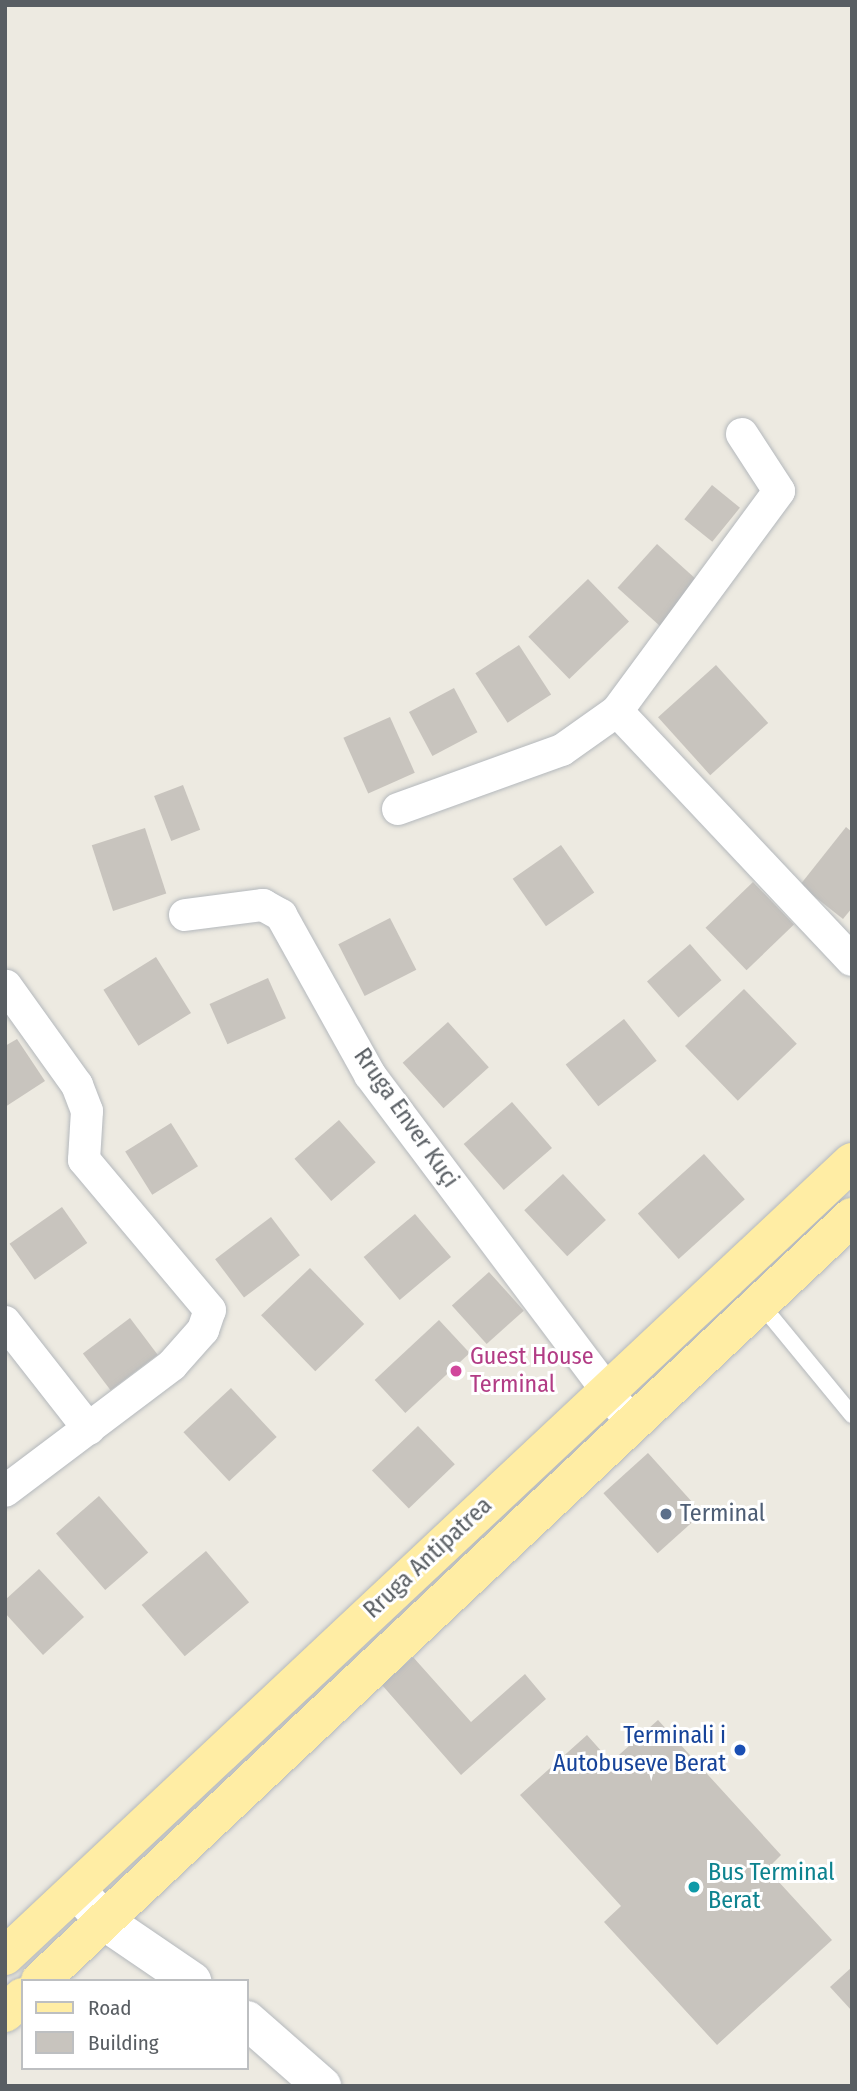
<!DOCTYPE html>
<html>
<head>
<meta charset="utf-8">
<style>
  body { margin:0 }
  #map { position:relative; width:857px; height:2091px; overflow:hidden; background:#edeae1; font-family:"Fira Sans Condensed",sans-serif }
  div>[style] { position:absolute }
  .building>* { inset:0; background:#c8c4be; transform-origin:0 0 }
  .roads { filter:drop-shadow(0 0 2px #b4b8bc) drop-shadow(0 0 2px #b4b8bc) }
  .lane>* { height:16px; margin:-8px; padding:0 8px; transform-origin:8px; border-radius:8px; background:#fff }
  .street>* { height:32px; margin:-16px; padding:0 16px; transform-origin:16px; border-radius:16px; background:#fff }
  .secondary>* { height:38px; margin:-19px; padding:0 19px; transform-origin:19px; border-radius:19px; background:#fff }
  .primary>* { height:38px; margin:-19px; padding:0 19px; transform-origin:19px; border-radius:19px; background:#ffeda4 }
  .dots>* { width:19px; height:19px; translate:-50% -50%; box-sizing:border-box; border:4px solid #fff; border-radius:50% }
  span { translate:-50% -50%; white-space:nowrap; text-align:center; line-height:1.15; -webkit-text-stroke:6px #fff; paint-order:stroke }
  .street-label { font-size:24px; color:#595e63 }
  .hotel-label { font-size:24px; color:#b23c85 }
  .left { translate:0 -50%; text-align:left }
  .service-label { font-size:24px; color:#4e5e75 }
  .transit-label { font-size:24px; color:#164399 }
  .right { translate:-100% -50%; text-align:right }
  .culture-label { font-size:24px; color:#0d838f }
  .frame { position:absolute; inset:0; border:7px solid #595e63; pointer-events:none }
  .legend { position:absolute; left:21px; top:1979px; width:228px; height:91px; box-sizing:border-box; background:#fff; border:2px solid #bdbfc1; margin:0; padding:9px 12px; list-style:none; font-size:21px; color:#595e63 }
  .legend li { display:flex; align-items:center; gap:14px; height:35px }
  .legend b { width:35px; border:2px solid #bdbfc1 }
</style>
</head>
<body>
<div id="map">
  <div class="building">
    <i style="left:712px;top:485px;width:36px;height:44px;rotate:39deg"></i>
    <i style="left:657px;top:544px;width:59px;height:59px;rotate:42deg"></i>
    <i style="left:588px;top:579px;width:59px;height:83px;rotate:46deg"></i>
    <i style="left:519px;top:645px;width:59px;height:52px;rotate:57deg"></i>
    <i style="left:716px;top:665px;width:78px;height:78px;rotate:48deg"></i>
    <i style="left:454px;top:688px;width:50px;height:51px;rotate:62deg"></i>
    <i style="left:390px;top:717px;width:61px;height:51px;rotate:66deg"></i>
    <i style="left:183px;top:785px;width:48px;height:31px;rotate:69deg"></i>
    <i style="clip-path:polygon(846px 827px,852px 832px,852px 908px,843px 919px,800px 885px)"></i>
    <i style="left:145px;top:828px;width:69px;height:56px;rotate:72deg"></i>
    <i style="left:561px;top:845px;width:58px;height:59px;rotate:55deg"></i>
    <i style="left:753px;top:882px;width:59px;height:66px;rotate:46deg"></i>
    <i style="left:390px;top:918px;width:58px;height:58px;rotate:63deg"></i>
    <i style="left:690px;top:944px;width:48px;height:57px;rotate:49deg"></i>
    <i style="left:156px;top:957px;width:66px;height:62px;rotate:58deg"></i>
    <i style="left:268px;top:978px;width:44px;height:64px;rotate:66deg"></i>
    <i style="left:744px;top:989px;width:76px;height:82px;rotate:46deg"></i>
    <i style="left:624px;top:1019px;width:53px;height:74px;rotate:52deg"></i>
    <i style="left:448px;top:1022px;width:61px;height:61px;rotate:48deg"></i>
    <i style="clip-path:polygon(17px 1039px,45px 1081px,5px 1107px,5px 1046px)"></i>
    <i style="left:512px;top:1102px;width:61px;height:64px;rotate:49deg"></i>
    <i style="left:339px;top:1120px;width:56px;height:59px;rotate:49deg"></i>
    <i style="left:171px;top:1123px;width:51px;height:54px;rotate:58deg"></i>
    <i style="left:704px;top:1154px;width:61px;height:89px;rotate:48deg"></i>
    <i style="left:563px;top:1174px;width:63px;height:53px;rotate:47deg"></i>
    <i style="left:62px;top:1207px;width:44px;height:64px;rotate:55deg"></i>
    <i style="left:415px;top:1214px;width:56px;height:67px;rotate:50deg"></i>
    <i style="left:271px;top:1217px;width:48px;height:70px;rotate:53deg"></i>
    <i style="left:310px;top:1268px;width:78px;height:68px;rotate:46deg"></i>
    <i style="left:489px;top:1272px;width:52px;height:50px;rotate:48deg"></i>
    <i style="left:130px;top:1318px;width:46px;height:59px;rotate:53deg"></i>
    <i style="left:439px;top:1320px;width:45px;height:88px;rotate:47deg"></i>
    <i style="left:231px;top:1388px;width:67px;height:65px;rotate:47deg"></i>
    <i style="left:418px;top:1426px;width:53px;height:64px;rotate:46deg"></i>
    <i style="left:648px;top:1453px;width:81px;height:60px;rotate:48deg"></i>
    <i style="left:99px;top:1496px;width:75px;height:57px;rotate:49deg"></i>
    <i style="left:206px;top:1551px;width:67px;height:84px;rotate:50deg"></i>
    <i style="clip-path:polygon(39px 1569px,84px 1617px,43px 1655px,5px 1613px,5px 1600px)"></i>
    <i style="clip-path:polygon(413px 1657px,471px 1722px,525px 1674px,546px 1699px,461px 1775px,382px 1685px)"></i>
    <i style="clip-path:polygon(658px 1720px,781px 1855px,767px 1869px,832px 1940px,717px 2045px,604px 1922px,621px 1906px,520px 1795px,587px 1735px,611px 1762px)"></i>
    <i style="clip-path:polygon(852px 1967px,852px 2011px,830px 1987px)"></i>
  </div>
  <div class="roads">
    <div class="lane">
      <i style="left:760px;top:1303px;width:145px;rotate:50.6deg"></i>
    </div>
    <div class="street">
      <i style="left:617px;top:711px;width:342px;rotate:46.7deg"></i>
      <i style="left:398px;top:809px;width:174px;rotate:-19.8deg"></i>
      <i style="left:562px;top:750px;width:67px;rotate:-35.3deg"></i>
      <i style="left:617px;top:711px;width:273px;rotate:-53.6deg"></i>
      <i style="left:779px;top:491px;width:68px;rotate:-123deg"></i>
      <i style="left:185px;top:915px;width:79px;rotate:-7.3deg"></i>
      <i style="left:263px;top:905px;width:21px;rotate:29deg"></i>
      <i style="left:281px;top:915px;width:183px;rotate:60.9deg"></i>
      <i style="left:370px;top:1075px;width:420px;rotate:53.1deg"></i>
      <i style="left:5px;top:1322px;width:136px;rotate:51.9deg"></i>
      <i style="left:5px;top:1491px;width:209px;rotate:-37deg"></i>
      <i style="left:172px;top:1365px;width:47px;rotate:-48.5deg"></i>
      <i style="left:203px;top:1330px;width:21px;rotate:-71deg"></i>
      <i style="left:210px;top:1310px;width:196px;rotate:-130deg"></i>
      <i style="left:84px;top:1160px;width:49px;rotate:-86.5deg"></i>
      <i style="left:87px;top:1111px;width:28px;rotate:-111deg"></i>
      <i style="left:77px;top:1085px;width:122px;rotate:-125.6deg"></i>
    </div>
    <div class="secondary">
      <i style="left:77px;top:1890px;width:41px;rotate:48.9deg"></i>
      <i style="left:104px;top:1921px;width:107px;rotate:34.3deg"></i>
      <i style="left:247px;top:2020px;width:100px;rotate:41.3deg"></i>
    </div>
    <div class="primary">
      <i style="left:5px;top:1956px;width:1161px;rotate:-43.15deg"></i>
      <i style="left:40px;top:1981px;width:1115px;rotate:-43.26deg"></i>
      <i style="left:5px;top:2013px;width:24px;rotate:-42deg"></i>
    </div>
  </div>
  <div class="dots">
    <i style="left:456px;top:1371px;background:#d1479c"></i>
    <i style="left:666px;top:1514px;background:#5c6f8a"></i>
    <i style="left:740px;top:1750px;background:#1a4fb4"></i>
    <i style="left:694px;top:1887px;background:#0f9aa8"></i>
  </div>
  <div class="street-label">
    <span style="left:406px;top:1118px;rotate:55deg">Rruga Enver Kuçi</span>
    <span style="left:428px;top:1558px;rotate:-43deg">Rruga Antipatrea</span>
  </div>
  <div class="hotel-label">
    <span class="left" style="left:470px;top:1371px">Guest House<br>Terminal</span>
  </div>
  <div class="service-label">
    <span class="left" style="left:680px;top:1514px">Terminal</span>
  </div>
  <div class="transit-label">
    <span class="right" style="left:726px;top:1750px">Terminali i<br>Autobuseve Berat</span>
  </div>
  <div class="culture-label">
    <span class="left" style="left:708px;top:1887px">Bus Terminal<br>Berat</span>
  </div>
  <div class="frame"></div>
  <ul class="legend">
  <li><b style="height:9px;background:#ffeda4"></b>Road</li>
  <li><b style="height:19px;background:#c8c4be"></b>Building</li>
  </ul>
</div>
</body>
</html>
